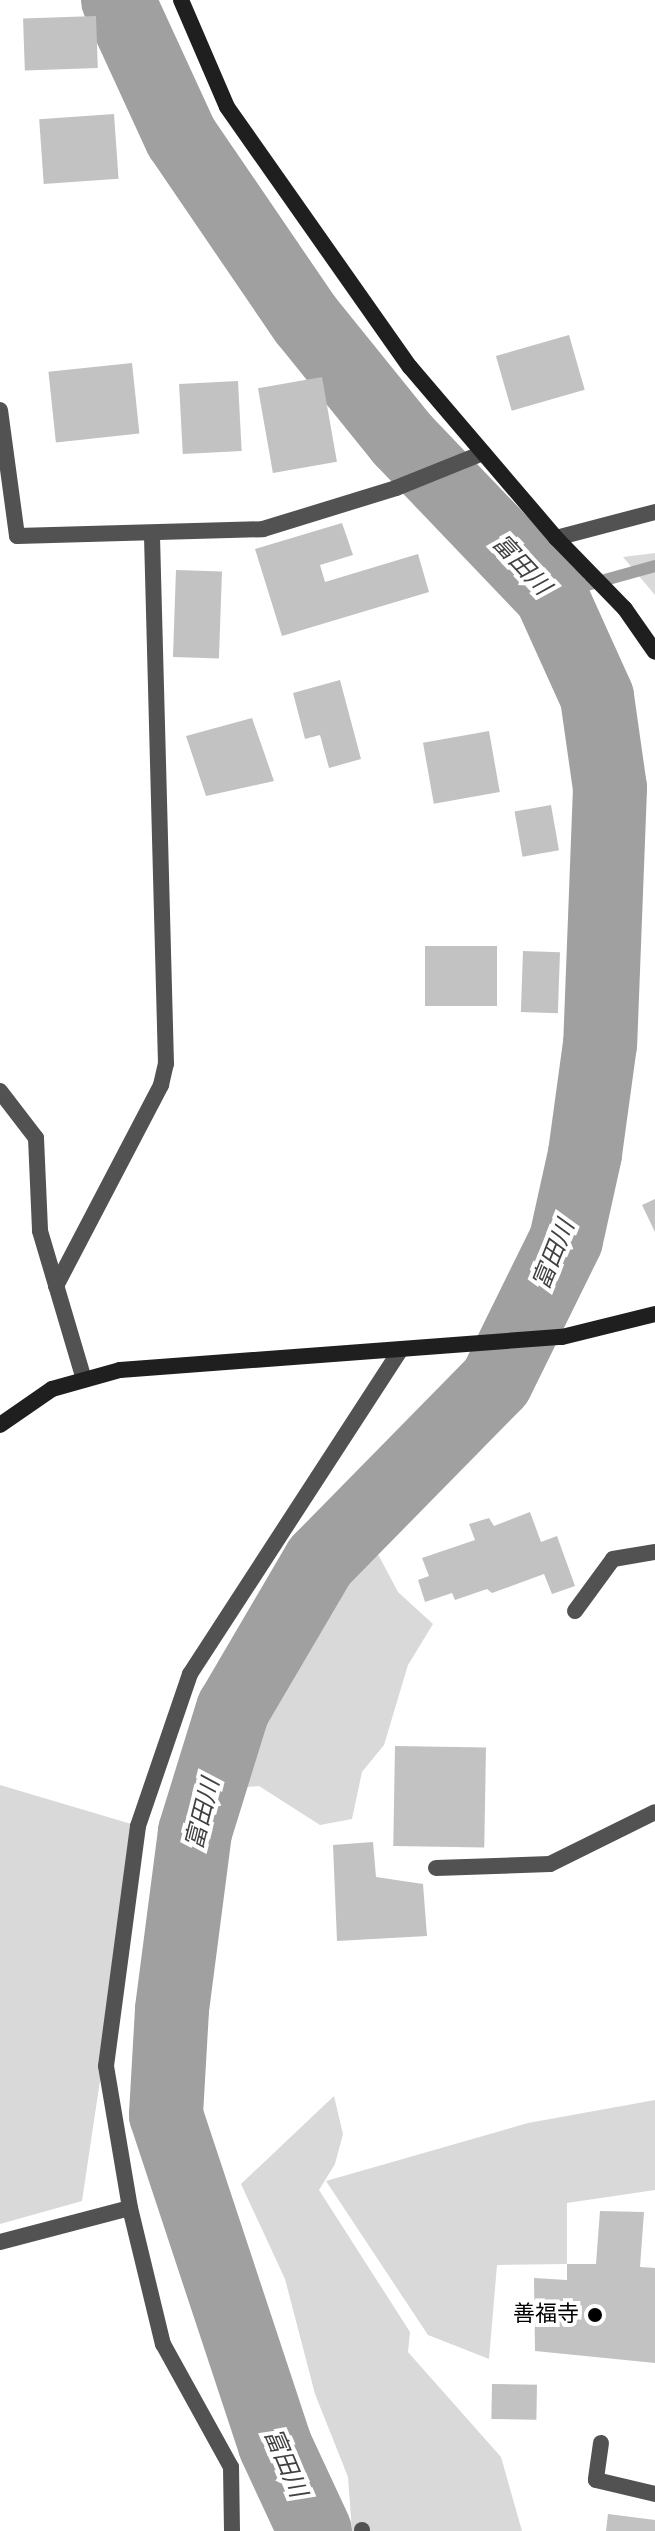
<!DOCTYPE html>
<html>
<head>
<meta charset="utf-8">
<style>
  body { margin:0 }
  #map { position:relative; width:655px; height:2531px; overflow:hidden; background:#fff; font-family:"Nunito Sans","Noto Sans JP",sans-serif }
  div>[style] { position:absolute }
  .green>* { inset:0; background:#d9d9d9 }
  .stream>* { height:12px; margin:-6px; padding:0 6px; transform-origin:6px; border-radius:6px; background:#a0a0a0 }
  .river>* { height:74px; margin:-37px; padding:0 37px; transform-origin:37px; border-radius:37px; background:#a0a0a0 }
  .building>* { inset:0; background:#c2c2c2; transform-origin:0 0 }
  .lane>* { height:16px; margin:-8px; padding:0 8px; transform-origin:8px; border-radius:8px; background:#525252 }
  .street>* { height:16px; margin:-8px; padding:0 8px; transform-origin:8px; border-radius:8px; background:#525252 }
  .secondary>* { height:16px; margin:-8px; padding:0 8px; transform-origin:8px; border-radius:8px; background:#1f1f1f }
  .dots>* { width:22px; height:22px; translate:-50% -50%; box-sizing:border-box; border:4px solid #fff; border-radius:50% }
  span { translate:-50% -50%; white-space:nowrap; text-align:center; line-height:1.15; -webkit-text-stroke:8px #fff; paint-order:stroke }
  .poi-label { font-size:22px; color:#000 }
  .right { translate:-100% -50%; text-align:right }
  .water-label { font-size:24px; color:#414141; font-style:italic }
</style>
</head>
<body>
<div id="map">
  <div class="green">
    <i style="clip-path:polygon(655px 553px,655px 595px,623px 557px)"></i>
    <i style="clip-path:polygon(372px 1543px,398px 1592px,433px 1624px,408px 1665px,384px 1745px,362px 1772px,352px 1819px,320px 1825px,259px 1786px,233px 1788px,260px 1701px,339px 1555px)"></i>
    <i style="clip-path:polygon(0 1785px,138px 1826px,82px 2201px,0 2224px)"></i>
    <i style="clip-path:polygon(334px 2096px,343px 2134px,335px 2164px,319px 2190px,410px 2332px,408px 2352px,501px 2457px,522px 2531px,352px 2531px,348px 2477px,315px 2394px,285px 2279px,241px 2184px)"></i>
    <i style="clip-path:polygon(655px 2100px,655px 2190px,567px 2203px,567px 2264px,497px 2265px,489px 2359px,428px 2335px,326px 2181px,528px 2123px)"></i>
  </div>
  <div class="stream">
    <i style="left:551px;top:595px;width:108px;rotate:-15.6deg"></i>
  </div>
  <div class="river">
    <i style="left:118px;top:0;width:151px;rotate:65.3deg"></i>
    <i style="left:181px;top:137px;width:222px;rotate:55.7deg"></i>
    <i style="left:306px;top:320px;width:154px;rotate:51.1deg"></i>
    <i style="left:403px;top:440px;width:214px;rotate:46.3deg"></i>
    <i style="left:551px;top:595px;width:112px;rotate:65.7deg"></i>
    <i style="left:597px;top:697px;width:92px;rotate:81.9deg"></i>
    <i style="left:610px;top:788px;width:256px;rotate:92.2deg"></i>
    <i style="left:600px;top:1044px;width:111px;rotate:97.8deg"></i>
    <i style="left:585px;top:1154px;width:88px;rotate:102.5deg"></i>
    <i style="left:566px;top:1240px;width:158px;rotate:116.2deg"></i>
    <i style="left:496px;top:1382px;width:251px;rotate:134.5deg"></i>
    <i style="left:320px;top:1561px;width:172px;rotate:120.4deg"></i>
    <i style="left:233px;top:1709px;width:129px;rotate:107.2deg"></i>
    <i style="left:195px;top:1832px;width:179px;rotate:97.4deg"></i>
    <i style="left:172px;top:2010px;width:105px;rotate:93.3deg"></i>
    <i style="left:166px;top:2115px;width:348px;rotate:71.7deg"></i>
    <i style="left:275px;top:2445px;width:95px;rotate:65.1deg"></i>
  </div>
  <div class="building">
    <i style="left:96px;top:16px;width:52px;height:73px;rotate:88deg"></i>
    <i style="left:114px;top:114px;width:65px;height:75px;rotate:86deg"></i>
    <i style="left:569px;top:335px;width:57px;height:76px;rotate:74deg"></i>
    <i style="left:132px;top:363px;width:71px;height:84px;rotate:84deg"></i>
    <i style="left:322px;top:377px;width:86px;height:65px;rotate:80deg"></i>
    <i style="left:238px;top:381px;width:70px;height:59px;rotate:87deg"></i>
    <i style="clip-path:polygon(342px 523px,353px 555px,320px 565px,325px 582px,418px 554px,429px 592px,282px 636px,255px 549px)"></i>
    <i style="left:176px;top:570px;width:46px;height:87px;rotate:2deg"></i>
    <i style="clip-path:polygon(340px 680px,361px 759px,329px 768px,320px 735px,305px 739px,293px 693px)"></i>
    <i style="clip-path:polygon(252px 718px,274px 781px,206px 796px,186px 736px)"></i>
    <i style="left:489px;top:731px;width:62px;height:67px;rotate:80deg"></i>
    <i style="left:551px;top:805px;width:46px;height:37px;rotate:80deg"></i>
    <i style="left:425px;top:946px;width:72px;height:60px"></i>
    <i style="left:523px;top:951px;width:37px;height:61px;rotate:2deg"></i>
    <i style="clip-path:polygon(655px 1199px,655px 1232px,642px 1205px)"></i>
    <i style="clip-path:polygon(530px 1512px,541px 1542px,557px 1536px,575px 1586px,552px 1594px,544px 1574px,492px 1593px,487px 1589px,455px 1600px,452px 1593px,425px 1602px,418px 1580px,429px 1576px,422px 1558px,475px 1540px,469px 1524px,489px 1518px,494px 1526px)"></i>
    <i style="left:395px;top:1746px;width:91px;height:100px;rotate:1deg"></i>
    <i style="clip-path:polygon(373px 1842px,376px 1877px,423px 1884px,427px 1936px,337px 1941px,333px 1845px)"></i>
    <i style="clip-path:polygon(600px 2211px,644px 2212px,640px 2267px,655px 2268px,655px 2363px,535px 2351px,534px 2278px,567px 2280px,567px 2264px,596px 2264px)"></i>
    <i style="left:492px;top:2384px;width:45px;height:35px;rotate:1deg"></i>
    <i style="clip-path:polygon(608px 2514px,655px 2520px,655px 2531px,606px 2531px)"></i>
  </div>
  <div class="lane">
    <i style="left:130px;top:2208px;width:140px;rotate:76.4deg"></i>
    <i style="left:163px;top:2344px;width:141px;rotate:61.1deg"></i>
    <i style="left:231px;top:2467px;width:64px;rotate:89.1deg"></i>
    <i style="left:601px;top:2443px;width:37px;rotate:98deg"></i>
    <i style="left:596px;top:2480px;width:61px;rotate:13.3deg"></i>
    <i style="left:362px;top:2530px;width:1px;rotate:90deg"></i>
  </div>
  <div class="street">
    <i style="left:0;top:410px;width:127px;rotate:82.3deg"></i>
    <i style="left:17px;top:536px;width:246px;rotate:-1.6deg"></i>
    <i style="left:263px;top:529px;width:139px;rotate:-17.1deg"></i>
    <i style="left:396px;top:488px;width:94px;rotate:-21.9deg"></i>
    <i style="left:556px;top:538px;width:102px;rotate:-14.7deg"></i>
    <i style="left:0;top:1091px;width:59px;rotate:52.5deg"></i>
    <i style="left:36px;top:1138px;width:93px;rotate:87.5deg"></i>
    <i style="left:40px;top:1231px;width:155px;rotate:73.5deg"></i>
    <i style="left:56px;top:1286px;width:227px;rotate:-62.4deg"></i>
    <i style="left:161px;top:1085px;width:22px;rotate:-77deg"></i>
    <i style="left:166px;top:1064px;width:528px;rotate:-91.52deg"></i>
    <i style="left:575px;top:1611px;width:64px;rotate:-53.8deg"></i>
    <i style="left:613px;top:1559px;width:43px;rotate:-9.5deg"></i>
    <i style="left:436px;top:1868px;width:114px;rotate:-2deg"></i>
    <i style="left:550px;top:1864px;width:117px;rotate:-26.3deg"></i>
    <i style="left:0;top:2242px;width:134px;rotate:-14.7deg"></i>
    <i style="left:130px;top:2208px;width:144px;rotate:-99.6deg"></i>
    <i style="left:106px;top:2066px;width:242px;rotate:-82.4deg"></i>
    <i style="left:138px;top:1826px;width:161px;rotate:-71.1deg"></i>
    <i style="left:190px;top:1674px;width:385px;rotate:-57deg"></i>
  </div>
  <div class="secondary">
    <i style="left:181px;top:0;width:116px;rotate:66.7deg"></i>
    <i style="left:227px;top:107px;width:318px;rotate:54.9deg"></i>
    <i style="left:410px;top:367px;width:225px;rotate:49.5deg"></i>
    <i style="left:556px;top:538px;width:99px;rotate:45.8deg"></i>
    <i style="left:625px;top:609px;width:52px;rotate:55.1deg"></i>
    <i style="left:0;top:1425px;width:63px;rotate:-34.7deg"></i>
    <i style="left:52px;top:1389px;width:71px;rotate:-15.6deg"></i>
    <i style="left:120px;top:1370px;width:443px;rotate:-4.3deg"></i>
    <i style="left:562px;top:1337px;width:96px;rotate:-13.9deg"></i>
  </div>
  <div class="dots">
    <i style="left:595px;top:2315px;background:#000"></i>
  </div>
  <div class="poi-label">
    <span class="right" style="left:579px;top:2315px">善福寺</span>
  </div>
  <div class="water-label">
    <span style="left:521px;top:565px;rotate:47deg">富田川</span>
    <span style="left:554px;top:1255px;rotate:-68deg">富田川</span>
    <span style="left:203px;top:1814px;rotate:-76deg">富田川</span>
    <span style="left:285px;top:2463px;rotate:67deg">富田川</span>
  </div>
</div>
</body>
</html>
